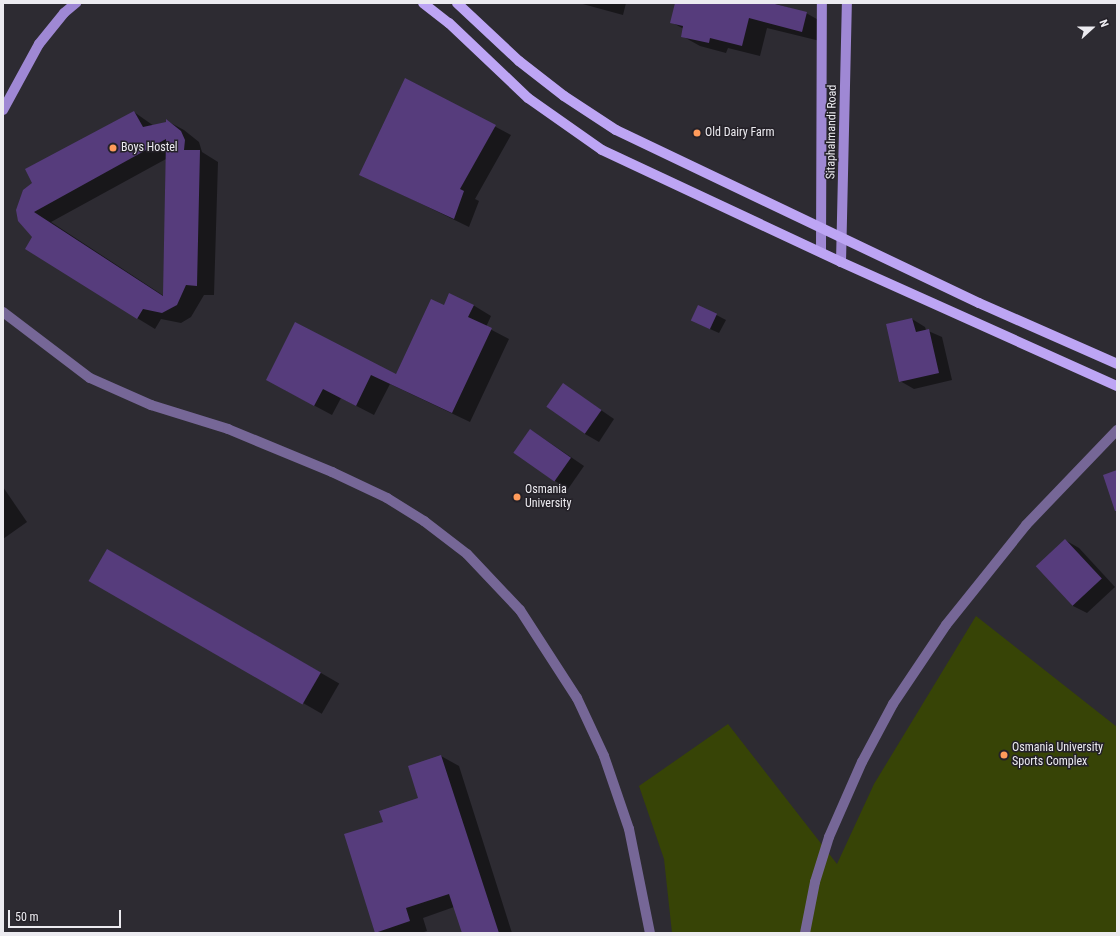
<!DOCTYPE html>
<html>
<head>
<meta charset="utf-8">
<style>
  body { margin:0 }
  #map { position:relative; width:1120px; height:936px; overflow:hidden; background:#2d2b32; font-family:"Roboto Condensed",sans-serif }
  div>[style] { position:absolute }
  .green>* { inset:0; background:#374406 }
  .shadow>* { inset:0; background:#0007; transform-origin:0 0 }
  .building>* { inset:0; background:#563c7c; transform-origin:0 0 }
  .street>* { height:10px; margin:-5px; padding:0 5px; transform-origin:5px; border-radius:5px; background:#766797 }
  .secondary>* { height:10px; margin:-5px; padding:0 5px; transform-origin:5px; border-radius:5px; background:#9f88d4 }
  .primary>* { height:10px; margin:-5px; padding:0 5px; transform-origin:5px; border-radius:5px; background:#bda5f4 }
  .dots>* { width:11px; height:11px; translate:-50% -50%; box-sizing:border-box; border:2px solid #242128; border-radius:50% }
  span { translate:-50% -50%; white-space:nowrap; text-align:center; line-height:1.15; -webkit-text-stroke:3px #242128; paint-order:stroke }
  .street-label { font-size:12px; color:#ecebf0 }
  .poi-label { font-size:12px; color:#ecebf0 }
  .left { translate:0 -50%; text-align:left }
  .frame { position:absolute; inset:0; border:4px solid #ecebf0; pointer-events:none }
  .north { position:absolute; left:1072px; top:8px; width:40px; height:40px; -webkit-text-stroke:3px #242128; paint-order:stroke; rotate:69deg; font-size:11px; font-weight:700; line-height:16px; text-align:center; color:#ecebf0 }
  .north::after { content:''; display:block; margin:auto; width:14px; height:18px; background:#ecebf0; clip-path:polygon(50% 0,100% 100%,50% 72%,0 100%) }
  .scale { position:absolute; left:8px; top:910px; width:113px; height:18px; box-sizing:border-box; border:2px solid #ecebf0; border-top:0; padding-left:5px; font-size:12px; line-height:14px; white-space:nowrap; color:#ecebf0; -webkit-text-stroke:3px #242128; paint-order:stroke }
</style>
</head>
<body>
<div id="map">
  <div class="green">
    <i style="clip-path:polygon(976px 616px,1117px 727px,1117px 933px,672px 933px,664px 859px,639px 786px,728px 724px,837px 864px,874px 784px)"></i>
  </div>
  <div class="shadow">
    <i style="clip-path:polygon(579px 3px,626px 3px,623px 15px)"></i>
    <i style="clip-path:polygon(676px 3px,773px 3px,806px 13px,824px 23px,820px 41px,767px 28px,760px 56px,728px 48px,726px 53px,700px 46px,682px 36px,684px 29px,671px 22px)"></i>
    <i style="clip-path:polygon(406px 79px,511px 135px,475px 199px,479px 201px,469px 227px,360px 174px)"></i>
    <i style="clip-path:polygon(evenodd,134px 112px,154px 126px,167px 123px,167px 121px,184px 130px,199px 142px,202px 152px,218px 162px,214px 295px,204px 295px,191px 317px,181px 323px,161px 319px,155px 329px,137px 318px,33px 237px,19px 220px,134px 112px,166px 159px,164px 296px,51px 222px,166px 159px)"></i>
    <i style="clip-path:polygon(473px 305px,491px 316px,486px 327px,509px 339px,470px 422px,390px 384px,374px 415px,341px 398px,332px 415px,285px 390px,296px 323px,396px 376px,444px 306px)"></i>
    <i style="clip-path:polygon(699px 306px,726px 320px,719px 333px,701px 325px)"></i>
    <i style="clip-path:polygon(912px 319px,925px 327px,926px 330px,942px 337px,952px 380px,914px 389px,900px 381px)"></i>
    <i style="clip-path:polygon(563px 384px,614px 419px,599px 442px,585px 434px)"></i>
    <i style="clip-path:polygon(531px 430px,584px 466px,568px 489px,555px 481px)"></i>
    <i style="clip-path:polygon(3px 487px,27px 522px,3px 539px)"></i>
    <i style="clip-path:polygon(1065px 540px,1079px 548px,1115px 587px,1087px 613px,1073px 606px)"></i>
    <i style="left:108px;top:550px;width:267px;height:35px;rotate:30deg"></i>
    <i style="clip-path:polygon(441px 756px,459px 766px,512px 933px,463px 933px,454px 907px,423px 918px,427px 931px,421px 933px,376px 932px,384px 823px,420px 799px)"></i>
  </div>
  <div class="building">
    <i style="clip-path:polygon(675px 3px,771px 3px,807px 12px,802px 32px,749px 18px,742px 46px,710px 38px,709px 43px,681px 37px,683px 26px,670px 23px)"></i>
    <i style="clip-path:polygon(405px 78px,496px 125px,460px 189px,464px 191px,454px 219px,359px 175px)"></i>
    <i style="clip-path:polygon(evenodd,134px 111px,143px 127px,166px 122px,166px 119px,181px 131px,185px 140px,184px 150px,200px 150px,197px 286px,186px 285px,177px 305px,162px 313px,143px 309px,137px 319px,25px 249px,32px 237px,18px 221px,16px 210px,23px 190px,32px 183px,25px 169px,134px 111px,166px 139px,163px 296px,34px 212px,166px 139px)"></i>
    <i style="clip-path:polygon(449px 293px,474px 305px,468px 317px,492px 328px,452px 413px,371px 375px,356px 406px,323px 389px,314px 406px,266px 380px,295px 322px,396px 374px,431px 299px,444px 305px)"></i>
    <i style="left:698px;top:305px;width:21px;height:17px;rotate:25deg"></i>
    <i style="clip-path:polygon(912px 318px,916px 332px,929px 329px,939px 373px,899px 382px,886px 324px)"></i>
    <i style="left:563px;top:383px;width:47px;height:29px;rotate:35deg"></i>
    <i style="left:530px;top:429px;width:50px;height:29px;rotate:35deg"></i>
    <i style="clip-path:polygon(1117px 470px,1117px 511px,1115px 511px,1103px 475px)"></i>
    <i style="left:1065px;top:539px;width:54px;height:40px;rotate:47deg"></i>
    <i style="left:107px;top:549px;width:247px;height:37px;rotate:30deg"></i>
    <i style="clip-path:polygon(441px 755px,499px 933px,462px 933px,449px 894px,406px 908px,410px 921px,375px 933px,344px 834px,383px 822px,379px 811px,418px 798px,408px 766px)"></i>
  </div>
  <div class="street">
    <i style="left:3px;top:312px;width:109px;rotate:37.2deg"></i>
    <i style="left:90px;top:378px;width:67px;rotate:23.9deg"></i>
    <i style="left:151px;top:405px;width:81px;rotate:17.3deg"></i>
    <i style="left:228px;top:429px;width:113px;rotate:22.5deg"></i>
    <i style="left:332px;top:472px;width:61px;rotate:25.3deg"></i>
    <i style="left:387px;top:498px;width:44px;rotate:31.9deg"></i>
    <i style="left:424px;top:521px;width:54px;rotate:37.5deg"></i>
    <i style="left:467px;top:554px;width:77px;rotate:46.6deg"></i>
    <i style="left:520px;top:610px;width:105px;rotate:57.1deg"></i>
    <i style="left:577px;top:698px;width:64px;rotate:65deg"></i>
    <i style="left:604px;top:756px;width:77px;rotate:71.1deg"></i>
    <i style="left:629px;top:829px;width:106px;rotate:78.6deg"></i>
    <i style="left:805px;top:933px;width:52px;rotate:-78.9deg"></i>
    <i style="left:815px;top:882px;width:47px;rotate:-72.7deg"></i>
    <i style="left:829px;top:837px;width:82px;rotate:-66.3deg"></i>
    <i style="left:862px;top:762px;width:66px;rotate:-61.9deg"></i>
    <i style="left:893px;top:704px;width:95px;rotate:-56.1deg"></i>
    <i style="left:946px;top:625px;width:128px;rotate:-51.3deg"></i>
    <i style="left:1026px;top:525px;width:132px;rotate:-46.2deg"></i>
  </div>
  <div class="secondary">
    <i style="left:3px;top:110px;width:75px;rotate:-61.4deg"></i>
    <i style="left:39px;top:44px;width:40px;rotate:-51deg"></i>
    <i style="left:64px;top:13px;width:16px;rotate:-40deg"></i>
    <i style="left:821px;top:252px;width:249px;rotate:-89.8deg"></i>
    <i style="left:841px;top:262px;width:259px;rotate:-88.7deg"></i>
  </div>
  <div class="primary">
    <i style="left:423px;top:3px;width:33px;rotate:38deg"></i>
    <i style="left:449px;top:23px;width:109px;rotate:43.5deg"></i>
    <i style="left:528px;top:98px;width:90px;rotate:35.1deg"></i>
    <i style="left:602px;top:150px;width:264px;rotate:25.1deg"></i>
    <i style="left:841px;top:262px;width:303px;rotate:24.2deg"></i>
    <i style="left:457px;top:3px;width:85px;rotate:43.1deg"></i>
    <i style="left:519px;top:61px;width:57px;rotate:37.9deg"></i>
    <i style="left:564px;top:96px;width:62px;rotate:33.2deg"></i>
    <i style="left:616px;top:130px;width:402px;rotate:25.5deg"></i>
    <i style="left:979px;top:303px;width:151px;rotate:23.8deg"></i>
  </div>
  <div class="dots">
    <i style="left:697px;top:133px;background:#ff9b5b"></i>
    <i style="left:113px;top:148px;background:#ff9b5b"></i>
    <i style="left:517px;top:497px;background:#ff9b5b"></i>
    <i style="left:1004px;top:755px;background:#ff9b5b"></i>
  </div>
  <div class="street-label">
    <span style="left:832px;top:132px;rotate:-89deg">Sitaphalmandi Road</span>
  </div>
  <div class="poi-label">
    <span class="left" style="left:705px;top:133px">Old Dairy Farm</span>
    <span class="left" style="left:121px;top:148px">Boys Hostel</span>
    <span class="left" style="left:525px;top:497px">Osmania<br>University</span>
    <span class="left" style="left:1012px;top:755px">Osmania University<br>Sports Complex</span>
  </div>
  <div class="frame"></div>
  <div class="north">N</div>
  <div class="scale">50 m</div>
</div>
</body>
</html>
